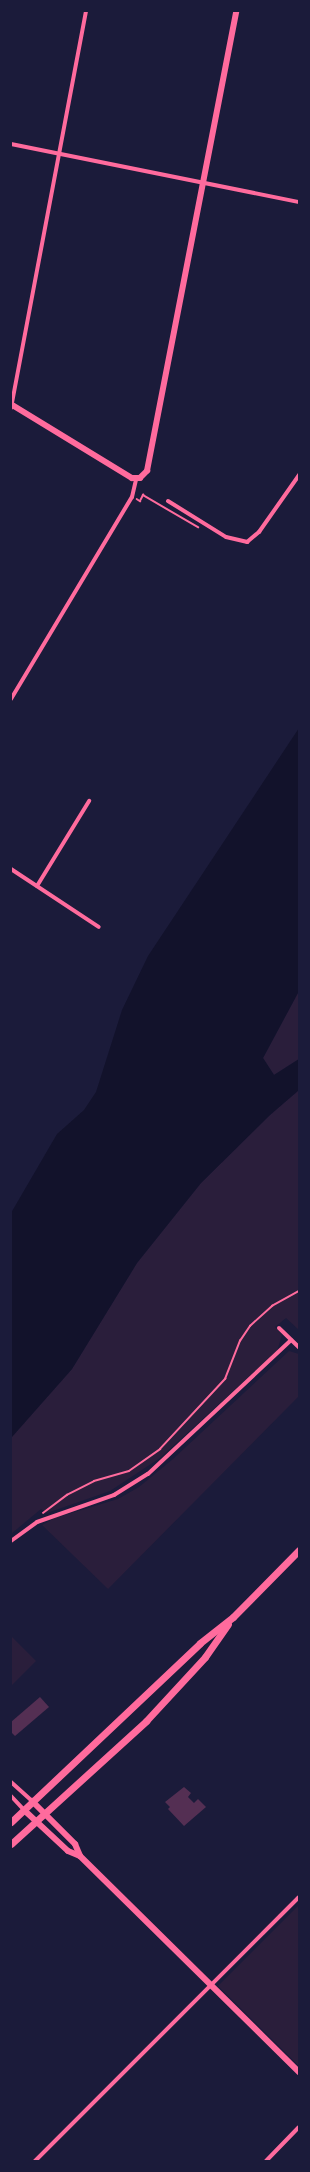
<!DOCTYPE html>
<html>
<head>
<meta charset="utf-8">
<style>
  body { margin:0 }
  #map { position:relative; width:310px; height:2172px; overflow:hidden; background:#1b1b3a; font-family:"Archivo Narrow",sans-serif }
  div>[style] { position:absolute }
  .green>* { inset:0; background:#2a1e3b }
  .water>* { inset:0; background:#12122b }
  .building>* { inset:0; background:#542f53 }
  .path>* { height:1.5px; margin:-0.75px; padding:0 0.75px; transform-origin:0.75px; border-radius:0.75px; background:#ff6b9d }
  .minor>* { height:4px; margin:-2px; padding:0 2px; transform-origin:2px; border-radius:2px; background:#ff6b9d }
  .tertiary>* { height:5.5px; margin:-2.75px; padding:0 2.75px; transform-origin:2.75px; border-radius:2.75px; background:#ff6b9d }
  .secondary>* { height:6px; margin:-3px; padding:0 3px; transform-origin:3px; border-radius:3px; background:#ff6b9d }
  .trunk>* { height:7px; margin:-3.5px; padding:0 3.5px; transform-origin:3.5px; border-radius:3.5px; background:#ff6b9d }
  span { translate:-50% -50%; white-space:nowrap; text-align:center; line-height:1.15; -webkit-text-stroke:4px #1b1b3a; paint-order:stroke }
  .frame { position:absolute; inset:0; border:12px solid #1b1b3a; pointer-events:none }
</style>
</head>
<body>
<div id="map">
  <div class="green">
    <i style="clip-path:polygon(299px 991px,299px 1059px,274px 1075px,263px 1058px)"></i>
    <i style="clip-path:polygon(299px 1090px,299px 1330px,286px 1318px,275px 1327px,282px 1335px,277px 1351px,160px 1458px,110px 1491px,47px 1513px,41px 1509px,11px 1534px,11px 1438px,72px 1369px,137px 1263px,201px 1183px,270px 1115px)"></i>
    <i style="clip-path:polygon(289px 1351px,299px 1354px,299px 1396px,108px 1589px,42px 1525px,55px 1518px,118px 1499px,139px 1487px,173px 1459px)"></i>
    <i style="clip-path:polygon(11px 1636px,36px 1661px,11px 1686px)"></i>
    <i style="clip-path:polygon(299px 1905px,299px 2066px,218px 1986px)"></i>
  </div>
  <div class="water">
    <i style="clip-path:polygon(299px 728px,299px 991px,263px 1058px,274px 1075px,299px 1059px,299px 1090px,270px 1115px,201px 1183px,137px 1263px,72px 1369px,11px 1438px,11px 1213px,57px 1134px,84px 1110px,96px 1092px,122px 1010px,148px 956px)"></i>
  </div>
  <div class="building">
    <i style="clip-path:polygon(40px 1697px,49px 1707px,15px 1736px,11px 1732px,11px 1722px)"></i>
    <i style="clip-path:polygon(184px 1787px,191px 1793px,188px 1797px,194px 1803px,198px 1799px,206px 1807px,184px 1826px,168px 1809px,170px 1807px,165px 1802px)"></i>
  </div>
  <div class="path">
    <i style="left:137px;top:499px;width:4px;rotate:34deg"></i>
    <i style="left:140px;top:501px;width:7px;rotate:-63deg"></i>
    <i style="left:143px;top:495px;width:64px;rotate:30.2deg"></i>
    <i style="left:43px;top:1513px;width:30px;rotate:-37deg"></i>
    <i style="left:67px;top:1495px;width:30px;rotate:-27deg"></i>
    <i style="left:94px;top:1481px;width:36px;rotate:-16deg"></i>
    <i style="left:129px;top:1471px;width:38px;rotate:-35deg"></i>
    <i style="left:160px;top:1449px;width:96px;rotate:-47.1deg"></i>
    <i style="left:225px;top:1379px;width:41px;rotate:-68.5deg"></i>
    <i style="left:240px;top:1341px;width:18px;rotate:-56deg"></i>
    <i style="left:250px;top:1326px;width:30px;rotate:-42deg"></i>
    <i style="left:272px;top:1306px;width:31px;rotate:-29deg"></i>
  </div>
  <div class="minor">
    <i style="left:11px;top:144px;width:294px;rotate:11.4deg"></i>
    <i style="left:11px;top:408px;width:404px;rotate:-79.3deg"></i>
    <i style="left:168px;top:501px;width:68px;rotate:31.8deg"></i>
    <i style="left:226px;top:537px;width:22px;rotate:13deg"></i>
    <i style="left:247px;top:542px;width:16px;rotate:-40deg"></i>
    <i style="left:259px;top:532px;width:70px;rotate:-54.9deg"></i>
    <i style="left:11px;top:699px;width:235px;rotate:-59.1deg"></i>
    <i style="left:132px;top:497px;width:17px;rotate:-77deg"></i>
    <i style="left:11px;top:869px;width:105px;rotate:33.4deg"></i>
    <i style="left:37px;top:886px;width:100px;rotate:-58.5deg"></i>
    <i style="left:279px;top:1328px;width:28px;rotate:44deg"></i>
    <i style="left:11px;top:1541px;width:32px;rotate:-36deg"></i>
    <i style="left:37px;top:1522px;width:82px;rotate:-19.3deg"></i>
    <i style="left:114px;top:1495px;width:40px;rotate:-32deg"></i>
    <i style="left:148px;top:1474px;width:196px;rotate:-43.1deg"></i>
    <i style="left:11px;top:1782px;width:28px;rotate:42deg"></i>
    <i style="left:11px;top:1796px;width:19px;rotate:47deg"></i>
    <i style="left:35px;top:2161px;width:373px;rotate:-45deg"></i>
    <i style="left:266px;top:2161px;width:47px;rotate:-45.9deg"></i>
  </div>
  <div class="tertiary">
    <i style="left:11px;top:404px;width:142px;rotate:31.4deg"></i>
    <i style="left:132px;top:478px;width:8px"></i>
    <i style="left:140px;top:478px;width:10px;rotate:-45deg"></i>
    <i style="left:147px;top:471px;width:469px;rotate:-79deg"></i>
  </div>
  <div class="secondary">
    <i style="left:32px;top:1801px;width:61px;rotate:45deg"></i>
    <i style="left:75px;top:1844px;width:13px;rotate:67deg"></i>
    <i style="left:24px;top:1810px;width:60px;rotate:43deg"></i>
    <i style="left:68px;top:1851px;width:13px;rotate:23deg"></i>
    <i style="left:80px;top:1856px;width:308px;rotate:44.6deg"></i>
  </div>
  <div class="trunk">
    <i style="left:11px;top:1822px;width:260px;rotate:-43.4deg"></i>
    <i style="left:200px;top:1643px;width:42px;rotate:-38.2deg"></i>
    <i style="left:233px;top:1617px;width:94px;rotate:-45.4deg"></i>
    <i style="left:11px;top:1844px;width:183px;rotate:-42.3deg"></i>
    <i style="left:146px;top:1721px;width:87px;rotate:-47.3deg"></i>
    <i style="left:205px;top:1657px;width:40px;rotate:-55.1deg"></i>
  </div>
  <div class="frame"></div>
</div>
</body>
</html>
